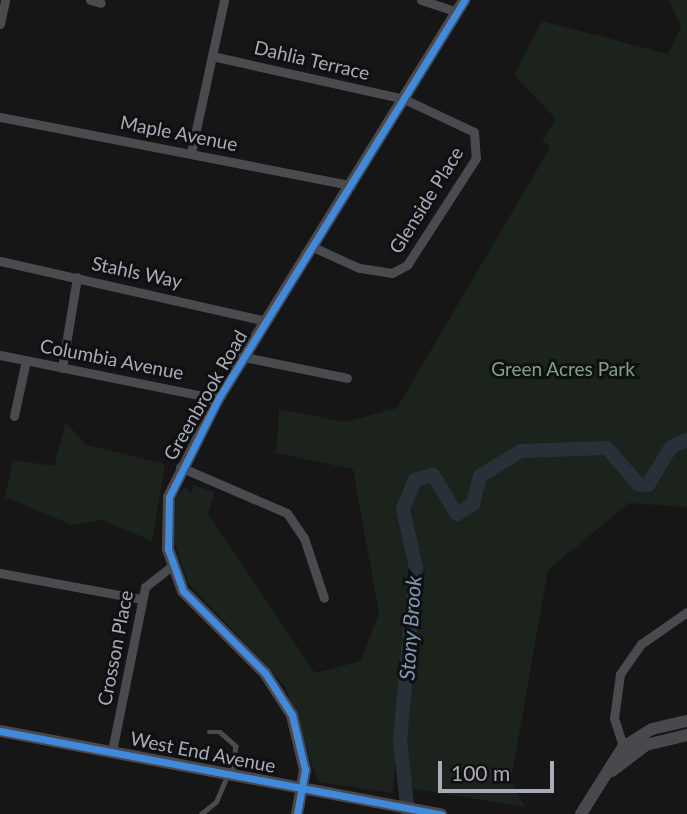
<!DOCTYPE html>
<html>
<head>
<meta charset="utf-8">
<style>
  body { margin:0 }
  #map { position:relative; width:687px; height:814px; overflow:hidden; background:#161616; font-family:Lato,sans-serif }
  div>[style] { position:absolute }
  .green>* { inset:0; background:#1c231d }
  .river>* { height:14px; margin:-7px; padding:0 7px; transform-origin:7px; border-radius:7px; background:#293138 }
  .lane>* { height:4.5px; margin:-2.25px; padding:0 2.25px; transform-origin:2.25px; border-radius:2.25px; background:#4a4b4f }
  .street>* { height:9px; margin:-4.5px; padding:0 4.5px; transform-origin:4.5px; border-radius:4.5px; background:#4a4b4f }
  .secondary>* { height:12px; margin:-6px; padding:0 6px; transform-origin:6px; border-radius:6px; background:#49494d }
  .cycleway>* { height:7px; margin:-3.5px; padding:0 3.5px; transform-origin:3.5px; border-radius:3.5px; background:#408adc }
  span { translate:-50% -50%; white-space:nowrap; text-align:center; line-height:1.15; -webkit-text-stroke:6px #101012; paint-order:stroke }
  .street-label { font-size:19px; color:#a7acb7 }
  .park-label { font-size:19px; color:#7da280 }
  .water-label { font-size:21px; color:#7d99b2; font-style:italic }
  .scale { position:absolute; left:438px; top:761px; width:116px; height:32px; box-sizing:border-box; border:4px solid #a7acb7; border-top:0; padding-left:9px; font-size:21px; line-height:24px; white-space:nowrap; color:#a7acb7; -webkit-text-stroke:5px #101012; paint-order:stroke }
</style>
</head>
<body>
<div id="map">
  <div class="green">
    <i style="clip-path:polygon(669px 0,687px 0,687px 507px,629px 503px,548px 570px,511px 780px,525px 807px,402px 787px,397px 735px,393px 793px,318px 782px,285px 686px,188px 583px,174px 541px,176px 497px,185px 487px,191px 494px,193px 485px,215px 492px,208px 514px,315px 673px,361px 661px,379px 613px,353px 469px,276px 453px,279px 409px,345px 422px,397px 408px,551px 146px,542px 141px,556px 119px,514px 75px,542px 21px,668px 54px,681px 27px)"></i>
    <i style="clip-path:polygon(66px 423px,87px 445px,165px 464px,152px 541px,102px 520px,72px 525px,5px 497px,13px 460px,54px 466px)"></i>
  </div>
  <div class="river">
    <i style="left:408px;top:814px;width:74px;rotate:-96.2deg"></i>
    <i style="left:400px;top:740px;width:173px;rotate:-84.7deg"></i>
    <i style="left:416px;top:568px;width:60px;rotate:-102.4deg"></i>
    <i style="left:403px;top:509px;width:31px;rotate:-68deg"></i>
    <i style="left:415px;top:480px;width:19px;rotate:-16deg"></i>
    <i style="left:433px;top:475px;width:46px;rotate:58.4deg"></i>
    <i style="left:457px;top:514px;width:19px;rotate:-32deg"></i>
    <i style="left:473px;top:504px;width:29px;rotate:-76deg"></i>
    <i style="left:480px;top:476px;width:48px;rotate:-31.4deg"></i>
    <i style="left:521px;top:451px;width:86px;rotate:-2deg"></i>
    <i style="left:607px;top:448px;width:48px;rotate:49.3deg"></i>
    <i style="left:638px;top:484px;width:10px;rotate:6deg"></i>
    <i style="left:648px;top:485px;width:44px;rotate:-58.8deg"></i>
    <i style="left:671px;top:447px;width:17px;rotate:-24deg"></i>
  </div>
  <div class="lane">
    <i style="left:209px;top:732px;width:11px"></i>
    <i style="left:220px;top:732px;width:21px;rotate:41deg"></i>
    <i style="left:236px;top:746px;width:27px;rotate:98deg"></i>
    <i style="left:201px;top:814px;width:19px;rotate:-39deg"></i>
    <i style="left:216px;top:802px;width:28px;rotate:-67deg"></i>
  </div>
  <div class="street">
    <i style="left:90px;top:0;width:11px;rotate:15deg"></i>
    <i style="left:421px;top:0;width:38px;rotate:18deg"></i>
    <i style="left:0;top:24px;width:25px;rotate:-78deg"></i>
    <i style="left:212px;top:56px;width:197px;rotate:12.6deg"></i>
    <i style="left:404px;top:99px;width:77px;rotate:25.2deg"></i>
    <i style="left:474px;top:132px;width:26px;rotate:86deg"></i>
    <i style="left:476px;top:158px;width:127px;rotate:122.8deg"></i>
    <i style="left:407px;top:265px;width:17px;rotate:152deg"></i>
    <i style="left:392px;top:273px;width:33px;rotate:-171deg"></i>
    <i style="left:359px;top:268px;width:51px;rotate:-155.5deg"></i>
    <i style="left:0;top:117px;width:358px;rotate:11deg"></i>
    <i style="left:191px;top:153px;width:157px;rotate:-77.8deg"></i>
    <i style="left:0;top:261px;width:273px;rotate:12.7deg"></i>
    <i style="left:0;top:355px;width:222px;rotate:11.4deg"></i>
    <i style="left:244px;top:357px;width:105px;rotate:11.5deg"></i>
    <i style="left:62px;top:368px;width:92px;rotate:-80.6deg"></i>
    <i style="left:14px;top:416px;width:57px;rotate:-77.9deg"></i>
    <i style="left:180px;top:467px;width:116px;rotate:23.3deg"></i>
    <i style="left:287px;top:513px;width:30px;rotate:56deg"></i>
    <i style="left:304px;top:538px;width:63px;rotate:71.6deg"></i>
    <i style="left:0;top:573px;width:143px;rotate:10.4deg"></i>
    <i style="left:112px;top:751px;width:167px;rotate:-78.6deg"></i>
    <i style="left:145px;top:587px;width:34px;rotate:-38deg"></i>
    <i style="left:625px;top:752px;width:36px;rotate:-108deg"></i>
    <i style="left:614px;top:718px;width:44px;rotate:-82.2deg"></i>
    <i style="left:620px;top:674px;width:37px;rotate:-55deg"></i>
    <i style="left:641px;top:644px;width:56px;rotate:-34.8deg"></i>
  </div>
  <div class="secondary">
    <i style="left:0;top:731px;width:449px;rotate:10.7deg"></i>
    <i style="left:612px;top:771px;width:43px;rotate:-37.4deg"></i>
    <i style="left:646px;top:745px;width:42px;rotate:-13.7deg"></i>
    <i style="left:297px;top:814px;width:45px;rotate:-79.7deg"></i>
    <i style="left:305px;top:770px;width:57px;rotate:-103.3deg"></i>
    <i style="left:292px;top:715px;width:50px;rotate:-122.7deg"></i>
    <i style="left:265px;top:673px;width:116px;rotate:-135deg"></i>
    <i style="left:183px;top:591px;width:45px;rotate:-109.7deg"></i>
    <i style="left:168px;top:549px;width:52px;rotate:-88.9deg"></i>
    <i style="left:169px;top:497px;width:110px;rotate:-63.4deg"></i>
    <i style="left:218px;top:399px;width:469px;rotate:-58.3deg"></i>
    <i style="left:581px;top:814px;width:79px;rotate:-57.9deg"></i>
    <i style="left:623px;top:747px;width:34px;rotate:-32deg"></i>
    <i style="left:652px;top:729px;width:36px;rotate:-13deg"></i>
  </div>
  <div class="cycleway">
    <i style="left:0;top:731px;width:449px;rotate:10.7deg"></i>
    <i style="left:297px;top:814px;width:45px;rotate:-79.7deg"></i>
    <i style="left:305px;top:770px;width:57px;rotate:-103.3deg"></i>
    <i style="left:292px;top:715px;width:50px;rotate:-122.7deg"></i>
    <i style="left:265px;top:673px;width:116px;rotate:-135deg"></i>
    <i style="left:183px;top:591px;width:45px;rotate:-109.7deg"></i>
    <i style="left:168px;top:549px;width:52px;rotate:-88.9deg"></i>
    <i style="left:169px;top:497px;width:110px;rotate:-63.4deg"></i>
    <i style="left:218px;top:399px;width:469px;rotate:-58.3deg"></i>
  </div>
  <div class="street-label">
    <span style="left:312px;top:60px;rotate:13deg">Dahlia Terrace</span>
    <span style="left:179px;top:133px;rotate:11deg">Maple Avenue</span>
    <span style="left:426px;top:200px;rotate:-58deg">Glenside Place</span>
    <span style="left:137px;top:272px;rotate:12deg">Stahls Way</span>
    <span style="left:112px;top:359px;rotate:11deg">Columbia Avenue</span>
    <span style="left:205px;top:395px;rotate:-60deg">Greenbrook Road</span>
    <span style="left:115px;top:648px;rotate:-79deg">Crosson Place</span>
    <span style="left:203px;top:752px;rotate:11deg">West End Avenue</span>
  </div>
  <div class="park-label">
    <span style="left:563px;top:369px">Green Acres Park</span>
  </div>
  <div class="water-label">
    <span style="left:410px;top:628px;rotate:-86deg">Stony Brook</span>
  </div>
  <div class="scale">100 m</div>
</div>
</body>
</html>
